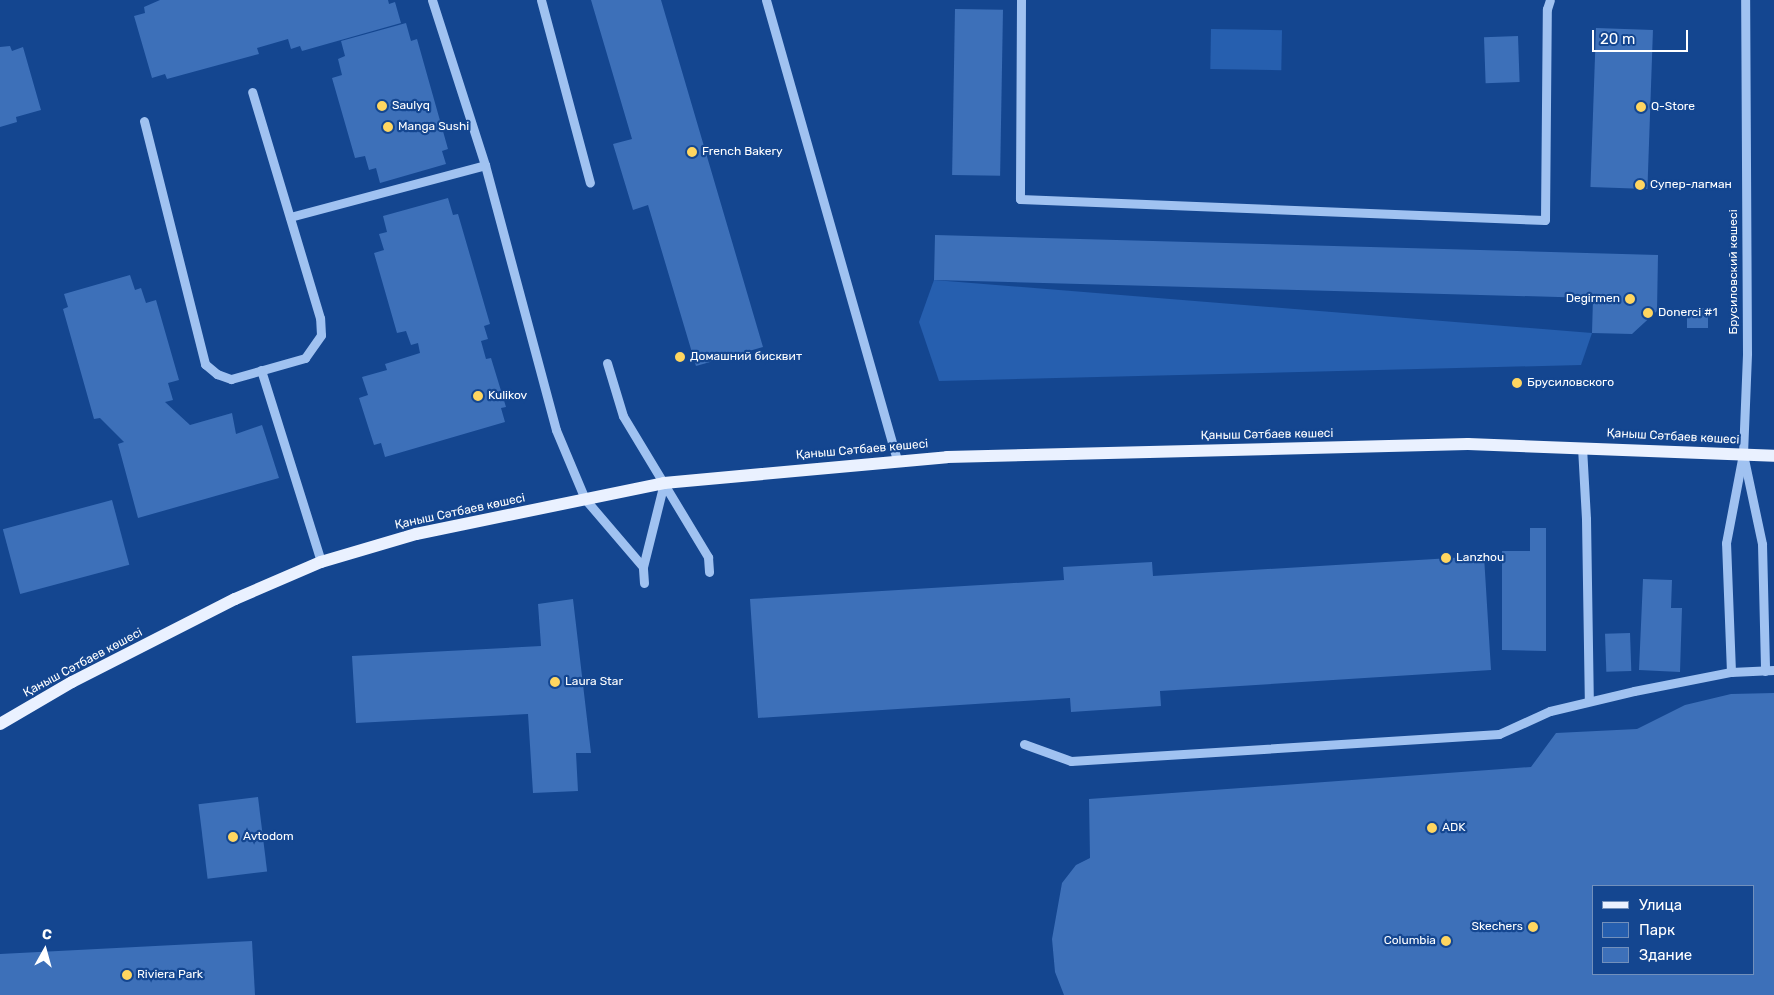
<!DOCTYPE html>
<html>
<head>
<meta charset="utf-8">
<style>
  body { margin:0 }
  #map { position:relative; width:1774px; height:995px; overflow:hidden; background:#144690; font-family:Rubik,sans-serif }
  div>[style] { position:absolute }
  .green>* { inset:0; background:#265faf; transform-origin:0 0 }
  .building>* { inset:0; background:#3d70b9; transform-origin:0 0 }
  .minor>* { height:9px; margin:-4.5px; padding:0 4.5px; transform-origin:4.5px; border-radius:4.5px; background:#a0c2f1 }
  .major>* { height:12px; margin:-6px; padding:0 6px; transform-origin:6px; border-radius:6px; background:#eaf1ff }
  .dots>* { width:14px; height:14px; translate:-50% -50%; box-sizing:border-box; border:2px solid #144690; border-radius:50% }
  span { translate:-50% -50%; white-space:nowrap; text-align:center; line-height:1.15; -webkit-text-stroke:4.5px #144690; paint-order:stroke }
  .poi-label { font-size:12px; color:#fff }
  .left { translate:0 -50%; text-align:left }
  .right { translate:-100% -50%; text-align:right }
  .street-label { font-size:12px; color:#fff }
  .legend { position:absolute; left:1592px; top:885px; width:162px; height:90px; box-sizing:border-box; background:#144690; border:1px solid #7290bc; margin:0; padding:6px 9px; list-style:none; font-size:15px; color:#fff }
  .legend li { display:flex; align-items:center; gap:10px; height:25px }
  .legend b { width:25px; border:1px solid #7290bc }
  .north { position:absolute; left:20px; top:925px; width:50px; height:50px; -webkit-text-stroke:4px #144690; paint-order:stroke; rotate:7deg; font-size:14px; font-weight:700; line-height:20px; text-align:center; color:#fff }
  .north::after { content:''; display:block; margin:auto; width:18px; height:22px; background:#fff; clip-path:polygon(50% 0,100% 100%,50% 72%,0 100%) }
  .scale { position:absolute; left:1592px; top:30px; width:96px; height:22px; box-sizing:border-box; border:2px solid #fff; border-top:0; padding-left:6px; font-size:15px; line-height:18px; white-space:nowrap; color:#fff; -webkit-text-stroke:4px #144690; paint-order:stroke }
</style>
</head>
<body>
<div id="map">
  <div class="green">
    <i style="left:1211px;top:29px;width:71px;height:40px;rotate:1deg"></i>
    <i style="clip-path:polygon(934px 280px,1592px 333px,1581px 365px,939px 381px,919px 322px)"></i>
  </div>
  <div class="building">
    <i style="clip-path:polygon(160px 0,388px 0,389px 4px,395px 2px,401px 23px,302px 51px,300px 46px,291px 49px,288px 39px,257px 48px,259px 54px,167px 79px,165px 74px,152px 78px,134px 16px,145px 13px,144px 7px)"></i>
    <i style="clip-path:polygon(591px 0,661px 0,763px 347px,696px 366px,648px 205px,633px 210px,613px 144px,632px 139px)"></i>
    <i style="left:955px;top:9px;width:48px;height:166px;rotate:1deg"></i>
    <i style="clip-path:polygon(406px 23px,411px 41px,417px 39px,448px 149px,442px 151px,446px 164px,380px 183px,376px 168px,369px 170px,365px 156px,355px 158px,332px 78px,342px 75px,338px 59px,345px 56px,341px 41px)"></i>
    <i style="left:1596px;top:28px;width:57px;height:159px;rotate:2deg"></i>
    <i style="left:1518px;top:36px;width:46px;height:34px;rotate:88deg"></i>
    <i style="clip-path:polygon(10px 46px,12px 51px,23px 47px,41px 110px,16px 117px,17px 122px,0 127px,0 47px)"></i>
    <i style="clip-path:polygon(448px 198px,453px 215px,458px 214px,490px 324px,484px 326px,488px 339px,481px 341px,486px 359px,491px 358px,506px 407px,501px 408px,505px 422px,385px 457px,381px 443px,374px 445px,359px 398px,368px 395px,362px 377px,387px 370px,385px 364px,420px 353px,418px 343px,411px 345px,406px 331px,397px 333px,374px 253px,384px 250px,379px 234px,387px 232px,383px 216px)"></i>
    <i style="clip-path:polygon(935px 235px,1658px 255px,1657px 311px,1632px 334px,1592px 333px,1593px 298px,934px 280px)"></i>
    <i style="clip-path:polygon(130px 275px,135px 290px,141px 288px,146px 303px,156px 300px,179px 380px,168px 383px,173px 400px,165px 402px,190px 425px,232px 413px,236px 434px,262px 425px,279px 478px,138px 518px,118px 444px,124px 442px,100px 418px,94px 419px,63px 309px,68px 307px,64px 294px)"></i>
    <i style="left:1687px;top:308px;width:21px;height:20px"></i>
    <i style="left:112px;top:500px;width:67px;height:113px;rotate:75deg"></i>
    <i style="clip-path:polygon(1530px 528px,1546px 528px,1546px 651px,1502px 650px,1502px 551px,1530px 551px)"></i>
    <i style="clip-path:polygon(1484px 556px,1491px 670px,1160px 691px,1161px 706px,1071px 712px,1070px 698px,758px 718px,750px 599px,1064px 580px,1063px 567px,1152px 562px,1153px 576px)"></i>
    <i style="clip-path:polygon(1643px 579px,1672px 580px,1671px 608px,1682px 608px,1680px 672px,1639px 670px)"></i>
    <i style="clip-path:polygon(573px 599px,591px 753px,576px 753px,578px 791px,533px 793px,528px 714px,356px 723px,352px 656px,541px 646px,538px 604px)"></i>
    <i style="left:1630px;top:633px;width:38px;height:25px;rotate:88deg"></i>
    <i style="clip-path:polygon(evenodd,1774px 693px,1774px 995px,1064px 995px,1055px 972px,1052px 939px,1062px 883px,1076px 865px,1090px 858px,1089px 799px,1531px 767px,1556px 733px,1637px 729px,1685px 705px,1731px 694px,1774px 693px,1593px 886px,1753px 886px,1753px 974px,1593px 974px,1593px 886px)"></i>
    <i style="left:258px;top:797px;width:75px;height:60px;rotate:83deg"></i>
    <i style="clip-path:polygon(252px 941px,255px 995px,0 995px,0 954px)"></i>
  </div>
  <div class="minor">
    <i style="left:432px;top:0;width:173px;rotate:72.2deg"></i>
    <i style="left:485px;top:165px;width:274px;rotate:75deg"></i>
    <i style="left:556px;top:430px;width:75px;rotate:67.2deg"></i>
    <i style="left:585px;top:499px;width:89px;rotate:49.5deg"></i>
    <i style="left:541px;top:0;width:189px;rotate:75deg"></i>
    <i style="left:766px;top:0;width:477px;rotate:74.1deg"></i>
    <i style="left:1021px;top:0;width:199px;rotate:90.3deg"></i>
    <i style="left:1020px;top:199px;width:525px;rotate:2.29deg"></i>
    <i style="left:1545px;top:220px;width:211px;rotate:-89.5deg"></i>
    <i style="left:1547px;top:9px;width:9px;rotate:-72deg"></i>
    <i style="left:144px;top:121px;width:251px;rotate:75.9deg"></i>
    <i style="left:205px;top:364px;width:16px;rotate:40deg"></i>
    <i style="left:217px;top:374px;width:15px;rotate:20deg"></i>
    <i style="left:231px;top:379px;width:77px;rotate:-15.8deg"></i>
    <i style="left:305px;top:358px;width:28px;rotate:-55deg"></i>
    <i style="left:321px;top:335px;width:17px;rotate:-93deg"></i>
    <i style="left:320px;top:318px;width:236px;rotate:-106.7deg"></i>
    <i style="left:290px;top:217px;width:202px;rotate:-14.9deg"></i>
    <i style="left:607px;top:363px;width:55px;rotate:73.2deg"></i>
    <i style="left:623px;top:416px;width:165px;rotate:58.9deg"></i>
    <i style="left:708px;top:557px;width:15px;rotate:86deg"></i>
    <i style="left:261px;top:370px;width:201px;rotate:72.6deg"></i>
    <i style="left:1582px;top:447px;width:72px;rotate:86.8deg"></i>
    <i style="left:1586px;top:519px;width:182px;rotate:89.1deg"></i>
    <i style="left:1744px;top:459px;width:87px;rotate:78deg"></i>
    <i style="left:1762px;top:544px;width:127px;rotate:88.6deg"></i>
    <i style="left:644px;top:583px;width:16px;rotate:-94deg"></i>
    <i style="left:643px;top:567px;width:87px;rotate:-76deg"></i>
    <i style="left:1731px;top:672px;width:129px;rotate:-92.2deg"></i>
    <i style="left:1726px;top:543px;width:91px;rotate:-79.2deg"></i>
    <i style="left:1743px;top:454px;width:101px;rotate:-87.7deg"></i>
    <i style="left:1747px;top:353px;width:353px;rotate:-90.3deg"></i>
    <i style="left:1024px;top:744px;width:50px;rotate:19.9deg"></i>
    <i style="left:1071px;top:761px;width:429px;rotate:-3.6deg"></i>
    <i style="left:1499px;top:734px;width:56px;rotate:-24.3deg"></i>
    <i style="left:1550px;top:711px;width:86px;rotate:-13.4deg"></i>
    <i style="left:1634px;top:691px;width:99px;rotate:-11.1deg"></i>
    <i style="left:1731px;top:672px;width:43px;rotate:-2.7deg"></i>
  </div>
  <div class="major">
    <i style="left:0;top:724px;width:83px;rotate:-30.3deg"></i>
    <i style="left:72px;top:682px;width:183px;rotate:-27deg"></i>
    <i style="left:235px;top:599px;width:94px;rotate:-23.3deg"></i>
    <i style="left:321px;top:562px;width:99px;rotate:-16.4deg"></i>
    <i style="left:416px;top:534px;width:253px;rotate:-11.6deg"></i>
    <i style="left:664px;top:483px;width:284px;rotate:-5.2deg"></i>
    <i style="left:947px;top:457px;width:521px;rotate:-1.43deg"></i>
    <i style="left:1468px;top:444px;width:306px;rotate:2.2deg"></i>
  </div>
  <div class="dots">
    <i style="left:382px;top:106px;background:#ffd660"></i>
    <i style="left:1641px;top:107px;background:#ffd660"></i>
    <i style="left:388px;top:127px;background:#ffd660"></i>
    <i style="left:692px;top:152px;background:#ffd660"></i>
    <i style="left:1640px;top:185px;background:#ffd660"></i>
    <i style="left:1630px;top:299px;background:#ffd660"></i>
    <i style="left:1648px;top:313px;background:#ffd660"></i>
    <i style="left:680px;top:357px;background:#ffd660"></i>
    <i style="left:1517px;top:383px;background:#ffd660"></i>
    <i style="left:478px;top:396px;background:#ffd660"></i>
    <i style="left:1446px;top:558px;background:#ffd660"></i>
    <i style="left:555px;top:682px;background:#ffd660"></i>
    <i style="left:1432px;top:828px;background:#ffd660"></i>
    <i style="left:233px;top:837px;background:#ffd660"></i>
    <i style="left:1533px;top:927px;background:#ffd660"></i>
    <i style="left:1446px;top:941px;background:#ffd660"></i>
    <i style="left:127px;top:975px;background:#ffd660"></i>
  </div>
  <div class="poi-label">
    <span class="left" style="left:392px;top:106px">Saulyq</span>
    <span class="left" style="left:1651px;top:107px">Q-Store</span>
    <span class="left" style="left:398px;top:127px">Manga Sushi</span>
    <span class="left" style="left:702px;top:152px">French Bakery</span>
    <span class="left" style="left:1650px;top:185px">Супер-лагман</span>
    <span class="right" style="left:1620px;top:299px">Degirmen</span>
    <span class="left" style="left:1658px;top:313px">Donerci #1</span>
    <span class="left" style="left:690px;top:357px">Домашний бисквит</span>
    <span class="left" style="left:1527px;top:383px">Брусиловского</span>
    <span class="left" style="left:488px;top:396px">Kulikov</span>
    <span class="left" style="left:1456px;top:558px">Lanzhou</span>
    <span class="left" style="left:565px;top:682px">Laura Star</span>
    <span class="left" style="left:1442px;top:828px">ADK</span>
    <span class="left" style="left:243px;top:837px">Avtodom</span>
    <span class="right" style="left:1523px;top:927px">Skechers</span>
    <span class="right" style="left:1436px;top:941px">Columbia</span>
    <span class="left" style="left:137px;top:975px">Riviera Park</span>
  </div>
  <div class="street-label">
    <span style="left:1734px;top:272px;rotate:-90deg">Брусиловский көшесі</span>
    <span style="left:1267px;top:435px;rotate:-1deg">Қаныш Сәтбаев көшесі</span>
    <span style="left:1673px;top:437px;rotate:3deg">Қаныш Сәтбаев көшесі</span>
    <span style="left:862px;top:450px;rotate:-5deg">Қаныш Сәтбаев көшесі</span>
    <span style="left:460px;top:512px;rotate:-12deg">Қаныш Сәтбаев көшесі</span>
    <span style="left:83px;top:663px;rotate:-28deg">Қаныш Сәтбаев көшесі</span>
  </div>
  <ul class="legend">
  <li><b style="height:6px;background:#eaf1ff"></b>Улица</li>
  <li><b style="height:14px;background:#265faf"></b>Парк</li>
  <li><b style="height:14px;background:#3d70b9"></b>Здание</li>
  </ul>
  <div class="north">С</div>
  <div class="scale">20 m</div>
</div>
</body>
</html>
